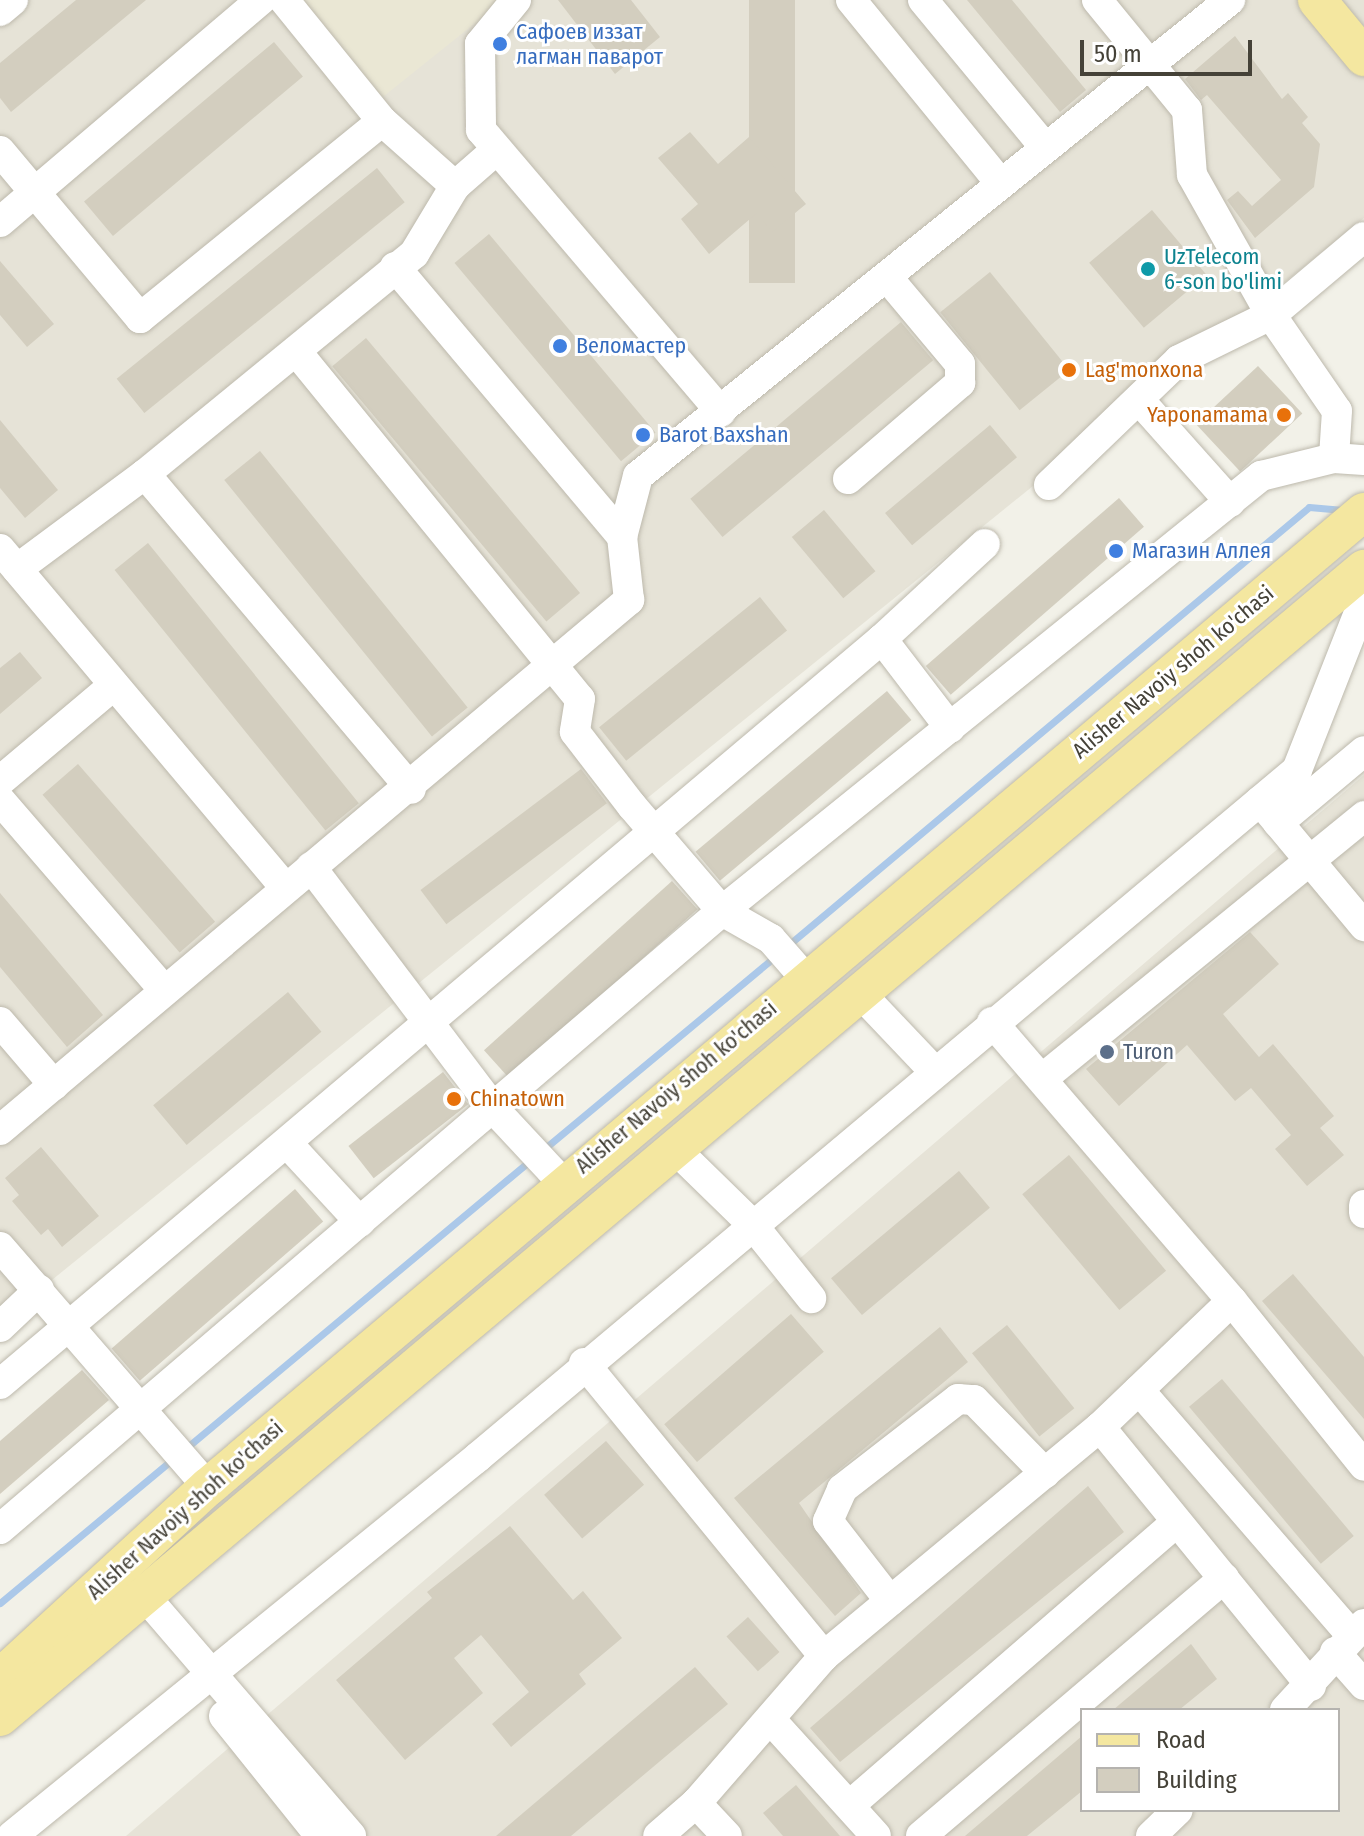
<!DOCTYPE html>
<html>
<head>
<meta charset="utf-8">
<style>
  body { margin:0 }
  #map { position:relative; width:1364px; height:1836px; overflow:hidden; background:#f2f1e8; font-family:"Fira Sans Condensed",sans-serif }
  div>[style] { position:absolute }
  .residential>* { inset:0; background:#e6e3d7 }
  .education>* { inset:0; background:#eae7d4 }
  .stream>* { height:7px; margin:-3.5px; padding:0 3.5px; transform-origin:3.5px; border-radius:3.5px; background:#abc8e9 }
  .building>* { inset:0; background:#d3cebf; transform-origin:0 0 }
  .roads { filter:drop-shadow(0 0 2px #bdb9ac) drop-shadow(0 0 2px #bdb9ac) }
  .minor>* { height:30px; margin:-15px; padding:0 15px; transform-origin:15px; border-radius:15px; background:#fff }
  .major>* { height:38px; margin:-19px; padding:0 19px; transform-origin:19px; border-radius:19px; background:#f4e7a0 }
  .dots>* { width:22px; height:22px; translate:-50% -50%; box-sizing:border-box; border:4px solid #fff; border-radius:50% }
  span { translate:-50% -50%; white-space:nowrap; text-align:center; line-height:1.15; -webkit-text-stroke:6px #fff; paint-order:stroke }
  .shop-label { font-size:22px; color:#366cbe }
  .left { translate:0 -50%; text-align:left }
  .culture-label { font-size:22px; color:#0d838f }
  .food-label { font-size:22px; color:#c56008 }
  .right { translate:-100% -50%; text-align:right }
  .street-label { font-size:22px; color:#454238 }
  .service-label { font-size:22px; color:#4e5e75 }
  .legend { position:absolute; left:1080px; top:1708px; width:260px; height:104px; box-sizing:border-box; background:#fff; border:2px solid #b5b3af; margin:0; padding:10px 14px; list-style:none; font-size:24px; color:#454238 }
  .legend li { display:flex; align-items:center; gap:16px; height:40px }
  .legend b { width:40px; border:2px solid #b5b3af }
  .scale { position:absolute; left:1080px; top:40px; width:172px; height:36px; box-sizing:border-box; border:4px solid #454238; border-top:0; padding-left:10px; font-size:24px; line-height:28px; white-space:nowrap; color:#454238; -webkit-text-stroke:6px #fff; paint-order:stroke }
</style>
</head>
<body>
<div id="map">
  <div class="residential">
    <i style="clip-path:polygon(0 0,1364px 0,1364px 218px,0 1322px)"></i>
    <i style="clip-path:polygon(evenodd,1364px 775px,1364px 1836px,126px 1836px,1364px 775px,1082px 1710px,1338px 1710px,1338px 1810px,1082px 1810px,1082px 1710px)"></i>
  </div>
  <div class="education">
    <i style="clip-path:polygon(298px 0,504px 0,379px 100px)"></i>
  </div>
  <div class="stream">
    <i style="left:786px;top:947px;width:683px;rotate:-40.07deg"></i>
    <i style="left:1309px;top:507px;width:37px;rotate:5deg"></i>
    <i style="left:544px;top:1149px;width:303px;rotate:-39.8deg"></i>
    <i style="left:185px;top:1449px;width:451px;rotate:-39.9deg"></i>
    <i style="left:0;top:1603px;width:228px;rotate:-39.8deg"></i>
  </div>
  <div class="building">
    <i style="clip-path:polygon(76px 0,146px 0,11px 112px,0 98px,0 63px)"></i>
    <i style="clip-path:polygon(558px 0,631px 0,660px 37px,615px 74px)"></i>
    <i style="left:749px;top:0;width:46px;height:283px"></i>
    <i style="clip-path:polygon(967px 0,1012px 0,1086px 90px,1060px 112px)"></i>
    <i style="clip-path:polygon(1235px 36px,1282px 99px,1288px 93px,1308px 117px,1302px 123px,1320px 144px,1314px 187px,1255px 238px,1227px 200px,1238px 191px,1252px 206px,1281px 180px,1207px 95px,1201px 100px,1185px 79px)"></i>
    <i style="left:274px;top:42px;width:45px;height:248px;rotate:50deg"></i>
    <i style="clip-path:polygon(690px 132px,718px 164px,749px 137px,806px 204px,772px 232px,757px 213px,709px 254px,681px 219px,698px 204px,658px 158px)"></i>
    <i style="left:377px;top:168px;width:44px;height:335px;rotate:51deg"></i>
    <i style="left:1152px;top:210px;width:85px;height:82px;rotate:50deg"></i>
    <i style="left:489px;top:234px;width:259px;height:45px;rotate:50deg"></i>
    <i style="clip-path:polygon(0 261px,54px 324px,27px 347px,0 315px)"></i>
    <i style="left:990px;top:272px;width:126px;height:64px;rotate:51deg"></i>
    <i style="left:901px;top:322px;width:50px;height:275px;rotate:50deg"></i>
    <i style="left:366px;top:338px;width:333px;height:44px;rotate:50deg"></i>
    <i style="left:1258px;top:366px;width:65px;height:85px;rotate:47deg"></i>
    <i style="clip-path:polygon(0 420px,58px 490px,25px 518px,0 488px)"></i>
    <i style="left:990px;top:425px;width:42px;height:137px;rotate:50deg"></i>
    <i style="left:260px;top:451px;width:330px;height:46px;rotate:51deg"></i>
    <i style="left:1119px;top:498px;width:38px;height:256px;rotate:49deg"></i>
    <i style="left:824px;top:510px;width:80px;height:42px;rotate:50deg"></i>
    <i style="left:148px;top:543px;width:335px;height:43px;rotate:51deg"></i>
    <i style="left:760px;top:597px;width:43px;height:207px;rotate:51deg"></i>
    <i style="clip-path:polygon(20px 652px,42px 678px,0 714px,0 668px)"></i>
    <i style="left:887px;top:691px;width:38px;height:250px;rotate:50deg"></i>
    <i style="left:78px;top:764px;width:209px;height:47px;rotate:49deg"></i>
    <i style="left:581px;top:769px;width:43px;height:201px;rotate:53deg"></i>
    <i style="left:672px;top:881px;width:38px;height:253px;rotate:48deg"></i>
    <i style="clip-path:polygon(0 893px,103px 1015px,67px 1047px,0 967px)"></i>
    <i style="clip-path:polygon(1250px 932px,1279px 964px,1223px 1014px,1259px 1057px,1273px 1044px,1334px 1116px,1320px 1128px,1344px 1155px,1307px 1186px,1275px 1149px,1291px 1135px,1251px 1088px,1235px 1101px,1187px 1045px,1119px 1106px,1086px 1069px)"></i>
    <i style="left:288px;top:992px;width:52px;height:176px;rotate:50deg"></i>
    <i style="left:443px;top:1072px;width:41px;height:120px;rotate:52deg"></i>
    <i style="clip-path:polygon(41px 1147px,99px 1216px,62px 1247px,48px 1229px,41px 1235px,12px 1201px,19px 1195px,5px 1178px)"></i>
    <i style="left:1069px;top:1155px;width:151px;height:61px;rotate:50deg"></i>
    <i style="left:959px;top:1171px;width:48px;height:167px;rotate:50deg"></i>
    <i style="left:295px;top:1189px;width:43px;height:243px;rotate:49deg"></i>
    <i style="clip-path:polygon(1293px 1274px,1364px 1357px,1364px 1419px,1262px 1301px)"></i>
    <i style="left:791px;top:1314px;width:50px;height:168px;rotate:49deg"></i>
    <i style="left:1007px;top:1325px;width:107px;height:45px;rotate:51deg"></i>
    <i style="clip-path:polygon(940px 1327px,968px 1362px,799px 1503px,861px 1593px,835px 1616px,734px 1498px)"></i>
    <i style="clip-path:polygon(82px 1370px,109px 1400px,0 1494px,0 1441px)"></i>
    <i style="left:1222px;top:1379px;width:205px;height:43px;rotate:50deg"></i>
    <i style="left:606px;top:1441px;width:58px;height:82px;rotate:49deg"></i>
    <i style="clip-path:polygon(1088px 1486px,1124px 1532px,840px 1762px,810px 1728px)"></i>
    <i style="clip-path:polygon(510px 1526px,573px 1600px,583px 1591px,622px 1638px,579px 1674px,586px 1684px,511px 1747px,492px 1724px,529px 1692px,481px 1635px,454px 1658px,483px 1693px,405px 1760px,336px 1680px,432px 1598px,427px 1592px)"></i>
    <i style="left:748px;top:1617px;width:47px;height:29px;rotate:48deg"></i>
    <i style="clip-path:polygon(1191px 1644px,1217px 1679px,1179px 1710px,1113px 1710px)"></i>
    <i style="clip-path:polygon(695px 1667px,728px 1704px,571px 1836px,496px 1836px)"></i>
    <i style="clip-path:polygon(1082px 1736px,1082px 1791px,1027px 1836px,965px 1836px)"></i>
    <i style="clip-path:polygon(796px 1785px,840px 1836px,783px 1836px,763px 1813px)"></i>
  </div>
  <div class="roads">
    <div class="minor">
      <i style="left:284px;top:0;width:156px;rotate:51deg"></i>
      <i style="left:382px;top:121px;width:98px;rotate:41.7deg"></i>
      <i style="left:516px;top:0;width:57px;rotate:129.3deg"></i>
      <i style="left:480px;top:44px;width:86px;rotate:89.3deg"></i>
      <i style="left:481px;top:130px;width:370px;rotate:49.6deg"></i>
      <i style="left:851px;top:0;width:236px;rotate:50.8deg"></i>
      <i style="left:923px;top:0;width:188px;rotate:50.4deg"></i>
      <i style="left:1097px;top:0;width:142px;rotate:50.7deg"></i>
      <i style="left:1187px;top:110px;width:65px;rotate:85.6deg"></i>
      <i style="left:1192px;top:175px;width:161px;rotate:60.6deg"></i>
      <i style="left:1271px;top:315px;width:116px;rotate:55.5deg"></i>
      <i style="left:1337px;top:411px;width:47px;rotate:93.7deg"></i>
      <i style="left:0;top:11px;width:17px;rotate:-40deg"></i>
      <i style="left:0;top:151px;width:218px;rotate:50deg"></i>
      <i style="left:140px;top:318px;width:312px;rotate:-39.1deg"></i>
      <i style="left:0;top:222px;width:343px;rotate:-40.4deg"></i>
      <i style="left:395px;top:267px;width:353px;rotate:49.9deg"></i>
      <i style="left:296px;top:351px;width:449px;rotate:50.8deg"></i>
      <i style="left:580px;top:699px;width:33px;rotate:99deg"></i>
      <i style="left:575px;top:732px;width:93px;rotate:52.4deg"></i>
      <i style="left:632px;top:806px;width:138px;rotate:49.4deg"></i>
      <i style="left:722px;top:911px;width:56px;rotate:29.7deg"></i>
      <i style="left:771px;top:939px;width:52px;rotate:48.9deg"></i>
      <i style="left:1141px;top:402px;width:134px;rotate:48.3deg"></i>
      <i style="left:145px;top:474px;width:412px;rotate:49.8deg"></i>
      <i style="left:848px;top:479px;width:148px;rotate:-40.6deg"></i>
      <i style="left:960px;top:383px;width:19px;rotate:-90deg"></i>
      <i style="left:960px;top:364px;width:114px;rotate:-130deg"></i>
      <i style="left:1049px;top:485px;width:180px;rotate:-43.9deg"></i>
      <i style="left:1179px;top:360px;width:102px;rotate:-26.1deg"></i>
      <i style="left:1271px;top:315px;width:121px;rotate:-40deg"></i>
      <i style="left:0;top:549px;width:443px;rotate:49.9deg"></i>
      <i style="left:17px;top:569px;width:159px;rotate:-36.6deg"></i>
      <i style="left:145px;top:474px;width:348px;rotate:-39.3deg"></i>
      <i style="left:414px;top:254px;width:79px;rotate:-58.9deg"></i>
      <i style="left:455px;top:186px;width:52px;rotate:-41.1deg"></i>
      <i style="left:882px;top:639px;width:140px;rotate:-42.7deg"></i>
      <i style="left:0;top:781px;width:149px;rotate:-40.1deg"></i>
      <i style="left:0;top:800px;width:251px;rotate:49.2deg"></i>
      <i style="left:1260px;top:801px;width:163px;rotate:50.2deg"></i>
      <i style="left:1278px;top:823px;width:112px;rotate:-39.9deg"></i>
      <i style="left:311px;top:867px;width:302px;rotate:52.9deg"></i>
      <i style="left:493px;top:1108px;width:103px;rotate:47deg"></i>
      <i style="left:859px;top:992px;width:109px;rotate:46.5deg"></i>
      <i style="left:0;top:1022px;width:83px;rotate:49.4deg"></i>
      <i style="left:992px;top:1022px;width:368px;rotate:49.3deg"></i>
      <i style="left:1232px;top:1301px;width:211px;rotate:51.3deg"></i>
      <i style="left:1042px;top:1079px;width:416px;rotate:-39.2deg"></i>
      <i style="left:0;top:1130px;width:823px;rotate:-40.12deg"></i>
      <i style="left:629px;top:600px;width:63px;rotate:-96.3deg"></i>
      <i style="left:622px;top:537px;width:63px;rotate:-75.3deg"></i>
      <i style="left:638px;top:476px;width:760px;rotate:-38.8deg"></i>
      <i style="left:288px;top:1144px;width:106px;rotate:47.3deg"></i>
      <i style="left:674px;top:1148px;width:109px;rotate:44.3deg"></i>
      <i style="left:752px;top:1224px;width:95px;rotate:51.4deg"></i>
      <i style="left:1364px;top:1205px;width:8px;rotate:90deg"></i>
      <i style="left:0;top:1247px;width:318px;rotate:49.1deg"></i>
      <i style="left:0;top:1327px;width:54px;rotate:-43.5deg"></i>
      <i style="left:584px;top:1363px;width:379px;rotate:50.7deg"></i>
      <i style="left:824px;top:1656px;width:195px;rotate:131deg"></i>
      <i style="left:696px;top:1803px;width:50px;rotate:139deg"></i>
      <i style="left:0;top:1384px;width:1155px;rotate:-40.19deg"></i>
      <i style="left:882px;top:639px;width:112px;rotate:52.6deg"></i>
      <i style="left:1139px;top:1390px;width:325px;rotate:49.1deg"></i>
      <i style="left:1100px;top:1427px;width:334px;rotate:50.8deg"></i>
      <i style="left:0;top:1529px;width:950px;rotate:-40.56deg"></i>
      <i style="left:722px;top:911px;width:693px;rotate:-38.91deg"></i>
      <i style="left:1261px;top:476px;width:75px;rotate:-13.9deg"></i>
      <i style="left:1334px;top:458px;width:30px;rotate:4deg"></i>
      <i style="left:143px;top:1594px;width:319px;rotate:49.3deg"></i>
      <i style="left:890px;top:1601px;width:101px;rotate:-127.8deg"></i>
      <i style="left:828px;top:1521px;width:35px;rotate:-66deg"></i>
      <i style="left:842px;top:1489px;width:147px;rotate:-37.8deg"></i>
      <i style="left:958px;top:1399px;width:16px;rotate:4deg"></i>
      <i style="left:974px;top:1400px;width:102px;rotate:45.8deg"></i>
      <i style="left:1335px;top:1652px;width:44px;rotate:48.7deg"></i>
      <i style="left:824px;top:1656px;width:359px;rotate:-39.7deg"></i>
      <i style="left:1100px;top:1427px;width:182px;rotate:-43.7deg"></i>
      <i style="left:1285px;top:1710px;width:117px;rotate:-47.4deg"></i>
      <i style="left:224px;top:1716px;width:154px;rotate:51.3deg"></i>
      <i style="left:771px;top:1720px;width:156px;rotate:47.8deg"></i>
      <i style="left:696px;top:1803px;width:45px;rotate:46.8deg"></i>
      <i style="left:850px;top:1805px;width:430px;rotate:-40.9deg"></i>
      <i style="left:12px;top:1836px;width:601px;rotate:-39.12deg"></i>
      <i style="left:478px;top:1457px;width:1069px;rotate:-39.99deg"></i>
      <i style="left:1297px;top:770px;width:183px;rotate:-68.5deg"></i>
      <i style="left:921px;top:1836px;width:398px;rotate:-40.4deg"></i>
      <i style="left:1151px;top:1836px;width:37px;rotate:-44deg"></i>
    </div>
    <div class="major">
      <i style="left:1317px;top:0;width:74px;rotate:50.5deg"></i>
      <i style="left:0;top:1678px;width:282px;rotate:-42.6deg"></i>
      <i style="left:208px;top:1487px;width:1512px;rotate:-40.15deg"></i>
      <i style="left:0;top:1717px;width:1783px;rotate:-40.09deg"></i>
    </div>
  </div>
  <div class="dots">
    <i style="left:500px;top:44px;background:#3f7fe0"></i>
    <i style="left:1148px;top:269px;background:#0f9aa8"></i>
    <i style="left:560px;top:346px;background:#3f7fe0"></i>
    <i style="left:1069px;top:370px;background:#e8710a"></i>
    <i style="left:1284px;top:415px;background:#e8710a"></i>
    <i style="left:643px;top:435px;background:#3f7fe0"></i>
    <i style="left:1116px;top:551px;background:#3f7fe0"></i>
    <i style="left:1107px;top:1052px;background:#5c6f8a"></i>
    <i style="left:454px;top:1099px;background:#e8710a"></i>
  </div>
  <div class="shop-label">
    <span class="left" style="left:516px;top:44px">Сафоев иззат<br>лагман паварот</span>
    <span class="left" style="left:576px;top:346px">Веломастер</span>
    <span class="left" style="left:659px;top:435px">Barot Baxshan</span>
    <span class="left" style="left:1132px;top:551px">Магазин Аллея</span>
  </div>
  <div class="culture-label">
    <span class="left" style="left:1164px;top:269px">UzTelecom<br>6-son bo'limi</span>
  </div>
  <div class="food-label">
    <span class="left" style="left:1085px;top:370px">Lag'monxona</span>
    <span class="right" style="left:1268px;top:415px">Yaponamama</span>
    <span class="left" style="left:470px;top:1099px">Chinatown</span>
  </div>
  <div class="street-label">
    <span style="left:1173px;top:672px;rotate:-40deg">Alisher Navoiy shoh ko'chasi</span>
    <span style="left:676px;top:1087px;rotate:-40deg">Alisher Navoiy shoh ko'chasi</span>
    <span style="left:185px;top:1510px;rotate:-42deg">Alisher Navoiy shoh ko'chasi</span>
  </div>
  <div class="service-label">
    <span class="left" style="left:1123px;top:1052px">Turon</span>
  </div>
  <ul class="legend">
  <li><b style="height:10px;background:#f4e7a0"></b>Road</li>
  <li><b style="height:22px;background:#d3cebf"></b>Building</li>
  </ul>
  <div class="scale">50 m</div>
</div>
</body>
</html>
